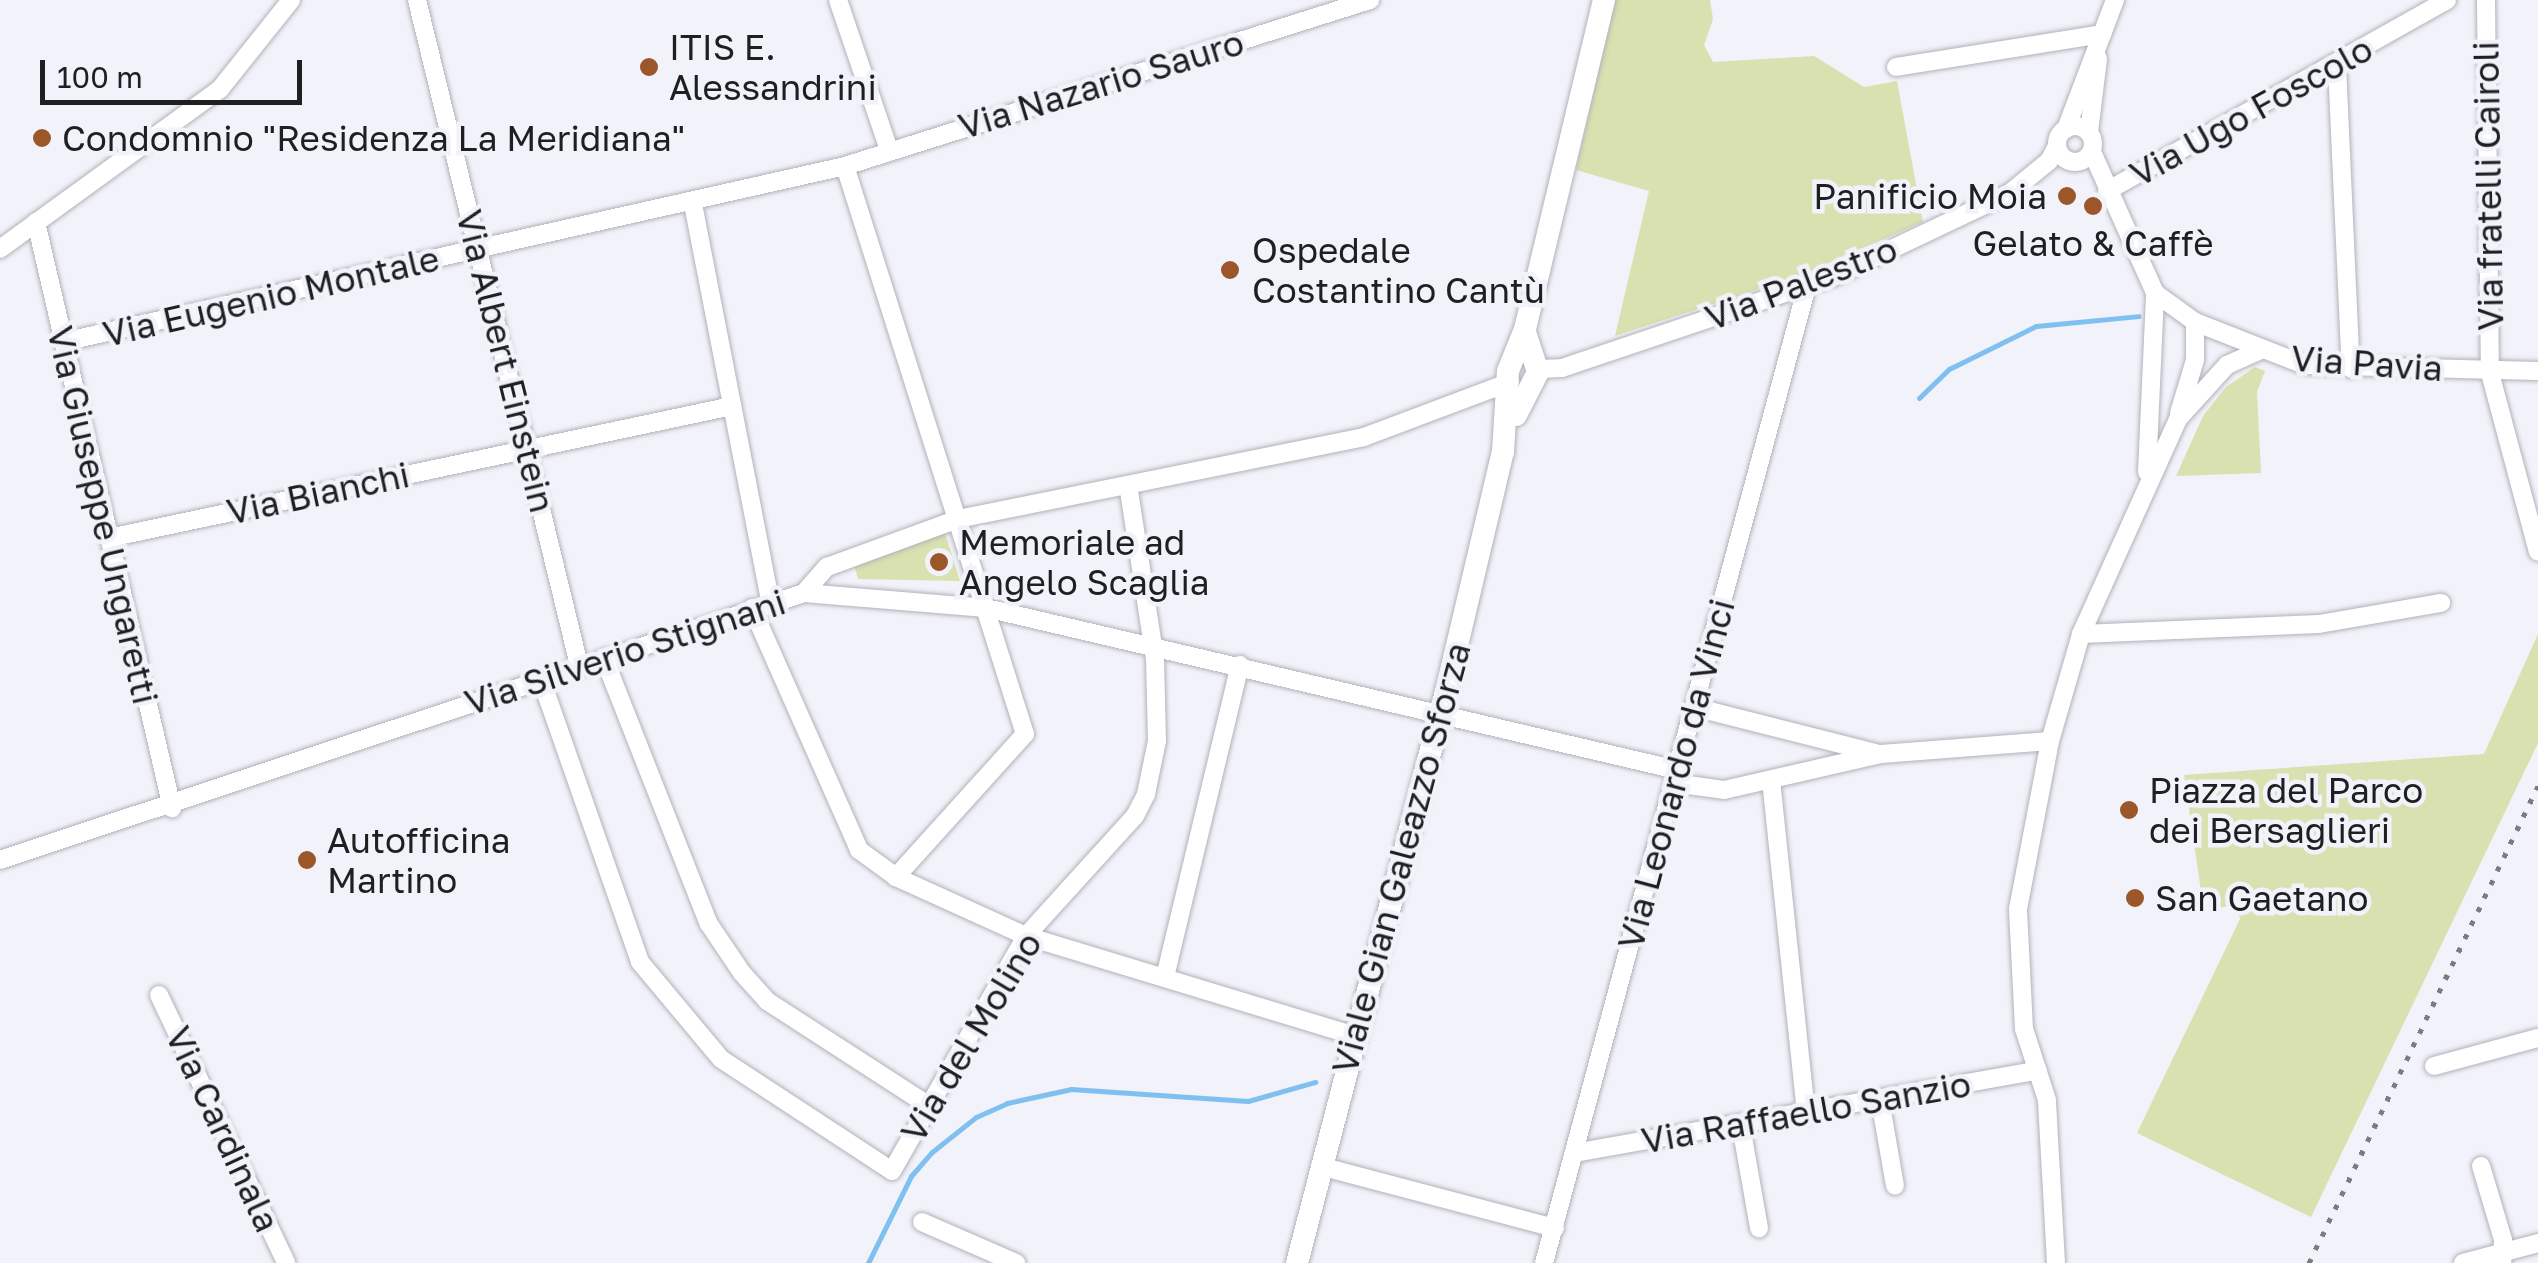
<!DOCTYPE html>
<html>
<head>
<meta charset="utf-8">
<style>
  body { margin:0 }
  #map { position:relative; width:2538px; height:1263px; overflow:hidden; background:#f1f2fa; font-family:"Golos Text",sans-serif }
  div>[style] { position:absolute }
  .green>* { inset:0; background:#d8e1af }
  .stream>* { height:5px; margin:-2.5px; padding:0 2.5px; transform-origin:2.5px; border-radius:2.5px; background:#7fc0f1 }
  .roads { filter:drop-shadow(0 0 2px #b1b2b9) drop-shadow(0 0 2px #b1b2b9) }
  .minor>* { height:18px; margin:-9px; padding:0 9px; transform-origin:9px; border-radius:9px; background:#fff }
  .minor>.ring { margin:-9px; padding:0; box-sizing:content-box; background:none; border:18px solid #fff; border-radius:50% }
  .tertiary>* { height:22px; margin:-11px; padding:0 11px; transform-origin:11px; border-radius:11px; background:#fff }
  .rail>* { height:5px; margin-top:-2.5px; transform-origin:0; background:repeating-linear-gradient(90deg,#7b7c81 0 5px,transparent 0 15px) }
  .dots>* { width:28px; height:28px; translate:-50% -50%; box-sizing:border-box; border:5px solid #f1f2fa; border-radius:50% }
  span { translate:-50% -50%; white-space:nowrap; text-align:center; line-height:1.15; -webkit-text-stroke:9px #f1f2fa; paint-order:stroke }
  .poi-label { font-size:35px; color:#1e1f21 }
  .left { translate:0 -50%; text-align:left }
  .right { translate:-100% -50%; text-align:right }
  .street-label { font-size:35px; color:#1e1f21 }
  .scale { position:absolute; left:40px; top:60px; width:262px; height:45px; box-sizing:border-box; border:5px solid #1e1f21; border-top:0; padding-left:12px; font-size:30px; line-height:35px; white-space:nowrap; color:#1e1f21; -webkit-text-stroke:8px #f1f2fa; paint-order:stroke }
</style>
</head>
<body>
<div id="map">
  <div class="green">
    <i style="clip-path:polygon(1615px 0,1710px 0,1713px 19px,1704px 45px,1713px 62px,1814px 56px,1864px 87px,1897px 81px,1923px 222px,1801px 275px,1615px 336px,1649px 191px,1576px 170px)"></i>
    <i style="clip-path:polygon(2255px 367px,2265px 371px,2257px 392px,2261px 473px,2176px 476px,2203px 416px,2226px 387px)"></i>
    <i style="clip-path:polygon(945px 533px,960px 581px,858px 579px,854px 564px)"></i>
    <i style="clip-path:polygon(2538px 634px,2538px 743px,2311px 1217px,2137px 1133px,2240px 919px,2236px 905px,2211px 909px,2210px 896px,2202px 898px,2184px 775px,2484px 754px)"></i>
  </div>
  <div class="stream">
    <i style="left:1919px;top:398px;width:42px;rotate:-44deg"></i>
    <i style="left:1949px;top:369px;width:97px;rotate:-26.3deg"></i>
    <i style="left:2036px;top:326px;width:103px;rotate:-5.5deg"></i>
    <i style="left:868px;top:1263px;width:97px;rotate:-63.7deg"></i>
    <i style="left:911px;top:1176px;width:32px;rotate:-49deg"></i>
    <i style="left:932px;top:1152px;width:56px;rotate:-38.5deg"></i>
    <i style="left:976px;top:1117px;width:34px;rotate:-24deg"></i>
    <i style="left:1007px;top:1103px;width:66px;rotate:-12.3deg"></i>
    <i style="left:1071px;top:1089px;width:177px;rotate:3.9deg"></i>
    <i style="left:1248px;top:1101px;width:70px;rotate:-15.8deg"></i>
  </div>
  <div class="roads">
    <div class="minor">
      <i style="left:417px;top:0;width:684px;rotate:76.31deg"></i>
      <i style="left:838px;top:0;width:158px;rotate:71.2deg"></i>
      <i style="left:2486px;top:0;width:373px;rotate:89.4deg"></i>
      <i style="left:2490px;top:373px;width:185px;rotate:75deg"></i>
      <i style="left:2337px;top:66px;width:303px;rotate:87.4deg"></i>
      <i style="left:1896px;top:67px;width:209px;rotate:-9.1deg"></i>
      <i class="ring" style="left:2057px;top:126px;width:18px;height:18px"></i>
      <i style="left:2066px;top:129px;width:138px;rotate:-69.2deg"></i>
      <i style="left:2089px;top:132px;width:74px;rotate:-83deg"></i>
      <i style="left:2092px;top:152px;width:154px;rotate:65.9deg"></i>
      <i style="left:2155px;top:293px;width:49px;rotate:35.9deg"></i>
      <i style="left:2195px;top:322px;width:118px;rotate:21.4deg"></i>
      <i style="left:2305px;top:365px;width:233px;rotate:1.5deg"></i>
      <i style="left:845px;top:166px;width:596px;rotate:72.42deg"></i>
      <i style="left:1025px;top:734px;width:193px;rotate:132.1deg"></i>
      <i style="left:2107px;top:191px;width:390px;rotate:-29.3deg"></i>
      <i style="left:693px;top:204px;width:404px;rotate:79deg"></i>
      <i style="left:36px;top:222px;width:602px;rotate:76.93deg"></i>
      <i style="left:0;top:249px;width:272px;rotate:-36deg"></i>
      <i style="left:220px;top:89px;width:114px;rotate:-51.4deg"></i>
      <i style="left:63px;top:342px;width:802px;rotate:-12.68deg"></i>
      <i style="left:845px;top:166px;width:551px;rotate:-17.55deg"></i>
      <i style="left:1537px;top:369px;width:25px;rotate:-2deg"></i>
      <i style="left:1562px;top:368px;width:286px;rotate:-18.6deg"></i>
      <i style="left:1833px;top:277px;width:196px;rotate:-25.4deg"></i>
      <i style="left:2010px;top:193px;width:50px;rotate:-39.4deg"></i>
      <i style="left:2049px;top:161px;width:17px;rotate:-62deg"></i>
      <i style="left:2179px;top:413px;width:55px;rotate:-73.2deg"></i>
      <i style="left:2195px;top:360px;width:38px;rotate:-90deg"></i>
      <i style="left:2147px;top:472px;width:179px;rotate:-87.4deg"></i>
      <i style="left:109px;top:538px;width:637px;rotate:-11.96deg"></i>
      <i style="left:804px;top:593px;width:35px;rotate:-49deg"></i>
      <i style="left:827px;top:567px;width:140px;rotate:-20.1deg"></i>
      <i style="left:958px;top:519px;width:414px;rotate:-11.4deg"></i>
      <i style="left:1364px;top:437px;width:156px;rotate:-20.6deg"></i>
      <i style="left:752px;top:608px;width:265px;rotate:66.1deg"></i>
      <i style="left:859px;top:850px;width:46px;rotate:36.1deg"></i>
      <i style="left:896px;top:877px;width:143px;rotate:24.4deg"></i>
      <i style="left:1026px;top:936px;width:345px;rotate:16.9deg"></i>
      <i style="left:2081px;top:634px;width:238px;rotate:-2.4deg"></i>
      <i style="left:2319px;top:624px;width:124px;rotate:-9.8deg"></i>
      <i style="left:604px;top:658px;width:286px;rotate:68.5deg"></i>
      <i style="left:709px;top:924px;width:59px;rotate:56deg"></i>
      <i style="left:742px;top:973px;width:38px;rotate:48deg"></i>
      <i style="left:767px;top:1001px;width:193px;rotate:32.9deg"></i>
      <i style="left:541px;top:679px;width:300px;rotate:70.7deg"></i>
      <i style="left:640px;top:962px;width:126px;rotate:50.1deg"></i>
      <i style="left:721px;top:1059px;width:204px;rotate:33.2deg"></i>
      <i style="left:892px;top:1171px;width:271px;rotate:-60.3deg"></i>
      <i style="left:1026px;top:936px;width:162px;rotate:-47.8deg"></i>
      <i style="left:1135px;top:816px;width:25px;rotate:-63deg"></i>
      <i style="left:1146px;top:794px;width:54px;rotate:-78.3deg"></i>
      <i style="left:1157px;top:741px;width:82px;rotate:-91.4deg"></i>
      <i style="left:1155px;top:659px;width:176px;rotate:-98.8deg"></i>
      <i style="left:1694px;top:707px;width:188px;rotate:14.2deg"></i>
      <i style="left:1771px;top:780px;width:336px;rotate:84deg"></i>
      <i style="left:1674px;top:783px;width:50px;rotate:8deg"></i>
      <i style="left:1724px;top:790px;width:161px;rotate:-12.9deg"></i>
      <i style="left:1881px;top:754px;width:169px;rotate:-4.4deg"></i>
      <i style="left:0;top:860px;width:847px;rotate:-18.37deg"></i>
      <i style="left:804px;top:593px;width:183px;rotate:4.7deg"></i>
      <i style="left:986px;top:608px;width:710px;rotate:13.19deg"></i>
      <i style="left:1165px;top:977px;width:321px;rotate:-76.5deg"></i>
      <i style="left:159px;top:995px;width:297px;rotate:64.6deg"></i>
      <i style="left:2434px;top:1066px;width:108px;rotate:-15.1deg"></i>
      <i style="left:1880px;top:1100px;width:87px;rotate:80.1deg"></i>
      <i style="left:1741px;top:1126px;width:104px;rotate:80deg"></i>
      <i style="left:1574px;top:1153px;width:471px;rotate:-10.1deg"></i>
      <i style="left:1320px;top:1166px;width:243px;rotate:14.8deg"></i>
      <i style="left:2481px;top:1166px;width:77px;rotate:73.4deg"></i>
      <i style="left:2503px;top:1240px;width:23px;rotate:92deg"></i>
      <i style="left:922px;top:1222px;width:103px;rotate:23.6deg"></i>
      <i style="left:1544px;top:1263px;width:1012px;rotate:-74.93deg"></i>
      <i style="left:2056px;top:1263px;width:163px;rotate:-93.2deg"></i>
      <i style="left:2047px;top:1100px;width:75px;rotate:-107.9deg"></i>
      <i style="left:2024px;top:1029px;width:120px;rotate:-92.9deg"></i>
      <i style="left:2018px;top:909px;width:171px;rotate:-79.2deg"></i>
      <i style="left:2050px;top:741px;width:111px;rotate:-73.8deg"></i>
      <i style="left:2081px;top:634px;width:236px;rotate:-65.7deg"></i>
      <i style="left:2178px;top:419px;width:73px;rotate:-47.8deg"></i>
      <i style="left:2227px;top:365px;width:35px;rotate:-24deg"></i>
      <i style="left:2463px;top:1263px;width:78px;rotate:-14.9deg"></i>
    </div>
    <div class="tertiary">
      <i style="left:1516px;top:415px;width:48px;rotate:-62.9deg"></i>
      <i style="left:1538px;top:372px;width:42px;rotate:-108deg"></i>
      <i style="left:1297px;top:1263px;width:594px;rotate:-75.38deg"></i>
      <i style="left:1447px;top:688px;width:243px;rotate:-76.7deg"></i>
      <i style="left:1503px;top:452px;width:81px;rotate:-86.5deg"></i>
      <i style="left:1508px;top:371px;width:45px;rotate:-68deg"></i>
      <i style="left:1525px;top:329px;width:338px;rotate:-76.5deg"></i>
    </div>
  </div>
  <div class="rail">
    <i style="left:2309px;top:1263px;width:529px;rotate:-64.36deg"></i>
  </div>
  <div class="dots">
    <i style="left:649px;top:67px;background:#9b562a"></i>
    <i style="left:42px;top:138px;background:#9b562a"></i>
    <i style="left:2067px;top:196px;background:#9b562a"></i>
    <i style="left:2093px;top:206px;background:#9b562a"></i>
    <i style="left:1230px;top:270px;background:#9b562a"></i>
    <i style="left:939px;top:562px;background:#9b562a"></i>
    <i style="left:2129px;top:810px;background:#9b562a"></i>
    <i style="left:307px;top:860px;background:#9b562a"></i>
    <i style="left:2135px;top:898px;background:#9b562a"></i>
  </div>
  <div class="poi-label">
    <span class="left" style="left:669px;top:67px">ITIS E.<br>Alessandrini</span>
    <span class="left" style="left:62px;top:138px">Condomnio "Residenza La Meridiana"</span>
    <span class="right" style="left:2047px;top:196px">Panificio Moia</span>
    <span style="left:2093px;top:243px">Gelato &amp; Caffè</span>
    <span class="left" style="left:1252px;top:270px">Ospedale<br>Costantino Cantù</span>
    <span class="left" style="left:959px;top:562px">Memoriale ad<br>Angelo Scaglia</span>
    <span class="left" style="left:2149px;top:810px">Piazza del Parco<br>dei Bersaglieri</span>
    <span class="left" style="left:327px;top:860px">Autofficina<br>Martino</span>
    <span class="left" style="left:2155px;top:898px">San Gaetano</span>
  </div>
  <div class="street-label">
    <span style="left:1101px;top:84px;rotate:-17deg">Via Nazario Sauro</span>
    <span style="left:2251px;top:111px;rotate:-29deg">Via Ugo Foscolo</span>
    <span style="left:2488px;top:186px;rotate:-91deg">Via fratelli Cairoli</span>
    <span style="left:1801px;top:283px;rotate:-21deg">Via Palestro</span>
    <span style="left:271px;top:296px;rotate:-13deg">Via Eugenio Montale</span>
    <span style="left:506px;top:361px;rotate:76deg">Via Albert Einstein</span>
    <span style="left:2367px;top:363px;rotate:4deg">Via Pavia</span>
    <span style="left:318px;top:493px;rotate:-12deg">Via Bianchi</span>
    <span style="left:103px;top:515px;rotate:77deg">Via Giuseppe Ungaretti</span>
    <span style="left:625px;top:652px;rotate:-18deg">Via Silverio Stignani</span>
    <span style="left:1676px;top:774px;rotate:-75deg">Via Leonardo da Vinci</span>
    <span style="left:1401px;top:858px;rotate:-75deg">Viale Gian Galeazzo Sforza</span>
    <span style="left:971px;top:1037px;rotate:-59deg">Via del Molino</span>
    <span style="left:1806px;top:1112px;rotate:-10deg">Via Raffaello Sanzio</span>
    <span style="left:223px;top:1129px;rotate:65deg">Via Cardinala</span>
  </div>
  <div class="scale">100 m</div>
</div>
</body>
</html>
